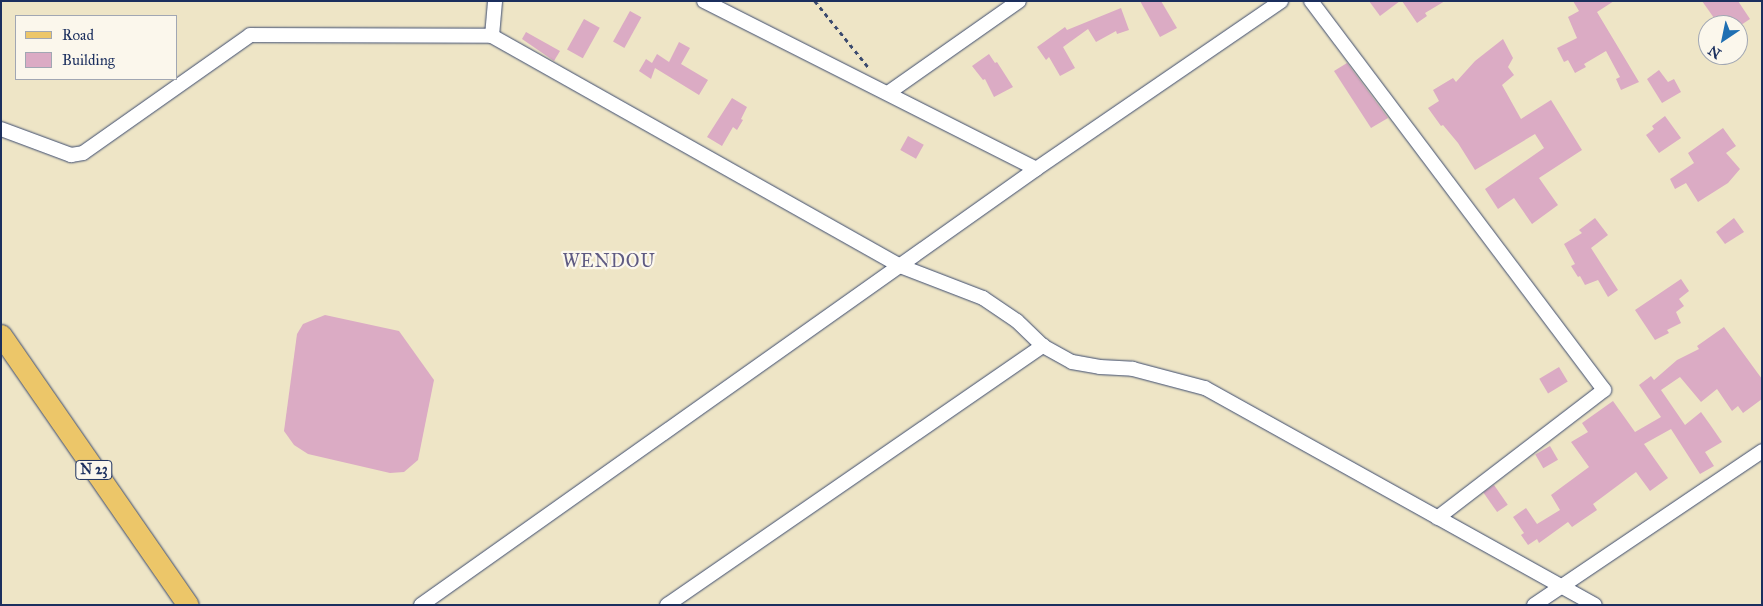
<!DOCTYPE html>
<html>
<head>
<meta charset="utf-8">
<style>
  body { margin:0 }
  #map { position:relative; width:1763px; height:606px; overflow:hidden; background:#eee5c6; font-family:"IM FELL Great Primer",serif }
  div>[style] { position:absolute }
  .building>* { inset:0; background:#dbabc4; transform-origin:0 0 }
  .path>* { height:2.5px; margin-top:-1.25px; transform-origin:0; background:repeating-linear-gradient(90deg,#3b4a6e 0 4px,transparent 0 8px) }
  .roads { filter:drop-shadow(0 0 1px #3b4a6e) drop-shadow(0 0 1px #3b4a6e) }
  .minor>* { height:14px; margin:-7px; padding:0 7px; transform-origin:7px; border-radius:7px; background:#fff }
  .primary>* { height:21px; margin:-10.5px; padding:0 10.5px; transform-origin:10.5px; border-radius:10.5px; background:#ecc669 }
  span { translate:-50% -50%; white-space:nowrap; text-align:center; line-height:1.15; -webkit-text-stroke:4.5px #fbf7ec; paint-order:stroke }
  .shield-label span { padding:1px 4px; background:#fbf7ec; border:1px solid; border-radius:4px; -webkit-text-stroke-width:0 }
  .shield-label { font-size:14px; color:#1b2f5e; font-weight:700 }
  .quarter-label { font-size:18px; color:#5e5a82; letter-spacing:1px }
  .frame { position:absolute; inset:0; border:2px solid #1b2f5e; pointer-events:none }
  .legend { position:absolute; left:15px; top:15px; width:162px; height:65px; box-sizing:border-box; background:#fbf7ec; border:1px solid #a1a7b3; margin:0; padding:6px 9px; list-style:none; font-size:15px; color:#1b2f5e }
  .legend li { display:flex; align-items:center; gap:10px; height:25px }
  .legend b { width:25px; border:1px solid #a1a7b3 }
  .north { position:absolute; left:1698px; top:15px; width:50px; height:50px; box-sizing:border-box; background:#fbf7ec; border:1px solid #a1a7b3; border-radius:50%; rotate:214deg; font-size:14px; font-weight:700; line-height:20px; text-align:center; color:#1b2f5e }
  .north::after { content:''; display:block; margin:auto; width:18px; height:22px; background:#1f6fb2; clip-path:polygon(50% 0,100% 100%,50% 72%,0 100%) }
</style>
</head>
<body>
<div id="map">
  <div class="building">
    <i style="clip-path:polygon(1140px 1px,1161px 1px,1177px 28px,1160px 37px)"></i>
    <i style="clip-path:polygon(1369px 1px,1400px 1px,1380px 16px)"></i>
    <i style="clip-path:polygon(1402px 1px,1445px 1px,1425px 13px,1427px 16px,1417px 23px)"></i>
    <i style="clip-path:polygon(1573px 1px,1614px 1px,1597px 12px,1639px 82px,1621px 90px,1616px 79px,1620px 77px,1606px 51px,1584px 64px,1586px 67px,1575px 73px,1568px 60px,1564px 62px,1557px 48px,1577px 38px,1568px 17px,1579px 11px)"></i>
    <i style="clip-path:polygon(1702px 1px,1738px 1px,1750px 19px,1741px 25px,1719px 25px)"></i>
    <i style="clip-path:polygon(1121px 8px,1129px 30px,1117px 34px,1116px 31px,1096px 42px,1088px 29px,1063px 47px,1075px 68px,1060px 76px,1049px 57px,1046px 60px,1037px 47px,1065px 27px,1067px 30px)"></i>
    <i style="left:630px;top:11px;width:13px;height:35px;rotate:29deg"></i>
    <i style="left:584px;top:19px;width:18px;height:35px;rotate:29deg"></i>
    <i style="clip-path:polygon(526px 32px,560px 51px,554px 61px,522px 39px)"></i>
    <i style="clip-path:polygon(1503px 39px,1513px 58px,1508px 67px,1514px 75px,1502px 85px,1521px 119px,1551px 100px,1582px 150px,1539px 178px,1558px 205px,1532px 224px,1514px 198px,1498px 209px,1485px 189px,1544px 148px,1535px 134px,1475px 170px,1458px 143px,1443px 125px,1441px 126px,1428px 108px,1439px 101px,1433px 90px,1453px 78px,1456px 82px,1475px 61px)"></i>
    <i style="clip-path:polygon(679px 42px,690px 48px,681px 64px,708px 80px,699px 95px,655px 68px,651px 79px,639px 71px,646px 59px,652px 63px,657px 54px,669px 62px)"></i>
    <i style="clip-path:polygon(989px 54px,995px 63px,997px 62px,1013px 87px,994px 97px,985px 79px,983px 80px,972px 66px)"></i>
    <i style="clip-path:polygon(1347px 63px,1388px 118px,1371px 128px,1334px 71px)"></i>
    <i style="clip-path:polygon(1659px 70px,1668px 82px,1674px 79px,1681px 92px,1662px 103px,1647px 79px)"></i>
    <i style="clip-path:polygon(732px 98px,747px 107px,741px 119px,743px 120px,737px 130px,733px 127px,722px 146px,707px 137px)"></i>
    <i style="clip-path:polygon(1665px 116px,1681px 138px,1659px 153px,1646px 135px,1654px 129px,1652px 126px)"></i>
    <i style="clip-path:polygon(1723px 128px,1736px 146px,1726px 153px,1740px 169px,1728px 183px,1698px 202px,1686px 183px,1675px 189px,1670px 179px,1694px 163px,1688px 153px)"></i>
    <i style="left:908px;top:136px;width:18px;height:16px;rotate:29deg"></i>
    <i style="clip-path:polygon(1595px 218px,1608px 235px,1591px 248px,1618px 290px,1608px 297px,1598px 280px,1585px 285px,1580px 276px,1578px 277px,1571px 266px,1575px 264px,1564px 244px,1582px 233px,1579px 230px)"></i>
    <i style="clip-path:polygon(1734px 218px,1744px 232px,1725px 244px,1716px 232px)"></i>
    <i style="clip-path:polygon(1681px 279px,1689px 291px,1679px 299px,1684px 306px,1676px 312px,1681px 323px,1667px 330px,1669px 333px,1655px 340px,1635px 310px)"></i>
    <i style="clip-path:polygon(325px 315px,399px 331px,434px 380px,418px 460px,404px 472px,390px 473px,308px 454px,294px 445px,284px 431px,297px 334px,303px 324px)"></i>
    <i style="clip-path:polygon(1724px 327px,1762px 379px,1762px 399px,1743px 413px,1738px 406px,1732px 411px,1717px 389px,1701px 402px,1680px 377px,1661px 390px,1685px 425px,1701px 412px,1711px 426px,1722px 442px,1705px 452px,1714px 466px,1700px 474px,1671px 429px,1644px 444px,1668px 478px,1650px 491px,1636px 472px,1593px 504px,1597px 510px,1572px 527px,1568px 522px,1539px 543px,1537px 539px,1528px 545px,1521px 535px,1524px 533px,1513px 517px,1526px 508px,1537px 524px,1560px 510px,1551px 495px,1589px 467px,1571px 442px,1588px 432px,1582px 423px,1613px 401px,1635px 432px,1661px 417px,1639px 385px,1651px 376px,1654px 380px,1677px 360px,1699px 349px,1697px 346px)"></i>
    <i style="left:1559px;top:367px;width:17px;height:23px;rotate:59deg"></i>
    <i style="left:1550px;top:446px;width:16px;height:17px;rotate:60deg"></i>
    <i style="left:1494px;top:485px;width:24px;height:13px;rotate:55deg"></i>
  </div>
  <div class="path">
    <i style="left:815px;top:1px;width:86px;rotate:51.1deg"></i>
  </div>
  <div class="roads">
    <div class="minor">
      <i style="left:704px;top:1px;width:372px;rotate:26.8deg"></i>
      <i style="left:1311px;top:1px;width:487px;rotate:53deg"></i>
      <i style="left:1604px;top:390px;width:210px;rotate:142.5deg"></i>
      <i style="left:492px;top:36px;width:35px;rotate:-85deg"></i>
      <i style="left:888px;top:93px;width:160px;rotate:-35.1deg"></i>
      <i style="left:1px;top:129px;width:75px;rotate:20.4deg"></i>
      <i style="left:71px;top:155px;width:12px;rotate:-9deg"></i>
      <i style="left:83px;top:153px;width:204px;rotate:-35.2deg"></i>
      <i style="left:250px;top:35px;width:242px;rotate:0.2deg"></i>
      <i style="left:492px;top:36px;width:468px;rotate:29.4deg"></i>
      <i style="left:900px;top:266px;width:89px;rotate:21.1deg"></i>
      <i style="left:983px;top:298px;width:41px;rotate:34.1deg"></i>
      <i style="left:1017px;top:321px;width:36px;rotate:44deg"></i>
      <i style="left:1043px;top:346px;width:33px;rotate:29deg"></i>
      <i style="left:1072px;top:362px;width:28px;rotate:10deg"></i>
      <i style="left:1100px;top:367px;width:33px;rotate:3deg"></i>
      <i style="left:1133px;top:369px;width:74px;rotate:14.8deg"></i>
      <i style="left:1205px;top:388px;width:446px;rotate:29.1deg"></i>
      <i style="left:421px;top:605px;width:754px;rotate:-35.33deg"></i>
      <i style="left:1036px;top:169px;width:297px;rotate:-34.4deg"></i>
      <i style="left:667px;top:605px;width:457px;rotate:-34.6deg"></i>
      <i style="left:1534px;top:605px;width:275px;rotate:-34deg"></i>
    </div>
    <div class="primary">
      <i style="left:1px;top:335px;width:328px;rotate:55.3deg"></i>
    </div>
  </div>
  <div class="shield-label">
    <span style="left:94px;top:470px">N 23</span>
  </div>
  <div class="quarter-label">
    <span style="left:609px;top:261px">WENDOU</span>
  </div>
  <div class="frame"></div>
  <ul class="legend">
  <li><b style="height:6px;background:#ecc669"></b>Road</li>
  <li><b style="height:14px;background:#dbabc4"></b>Building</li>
  </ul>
  <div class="north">N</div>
</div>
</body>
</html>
